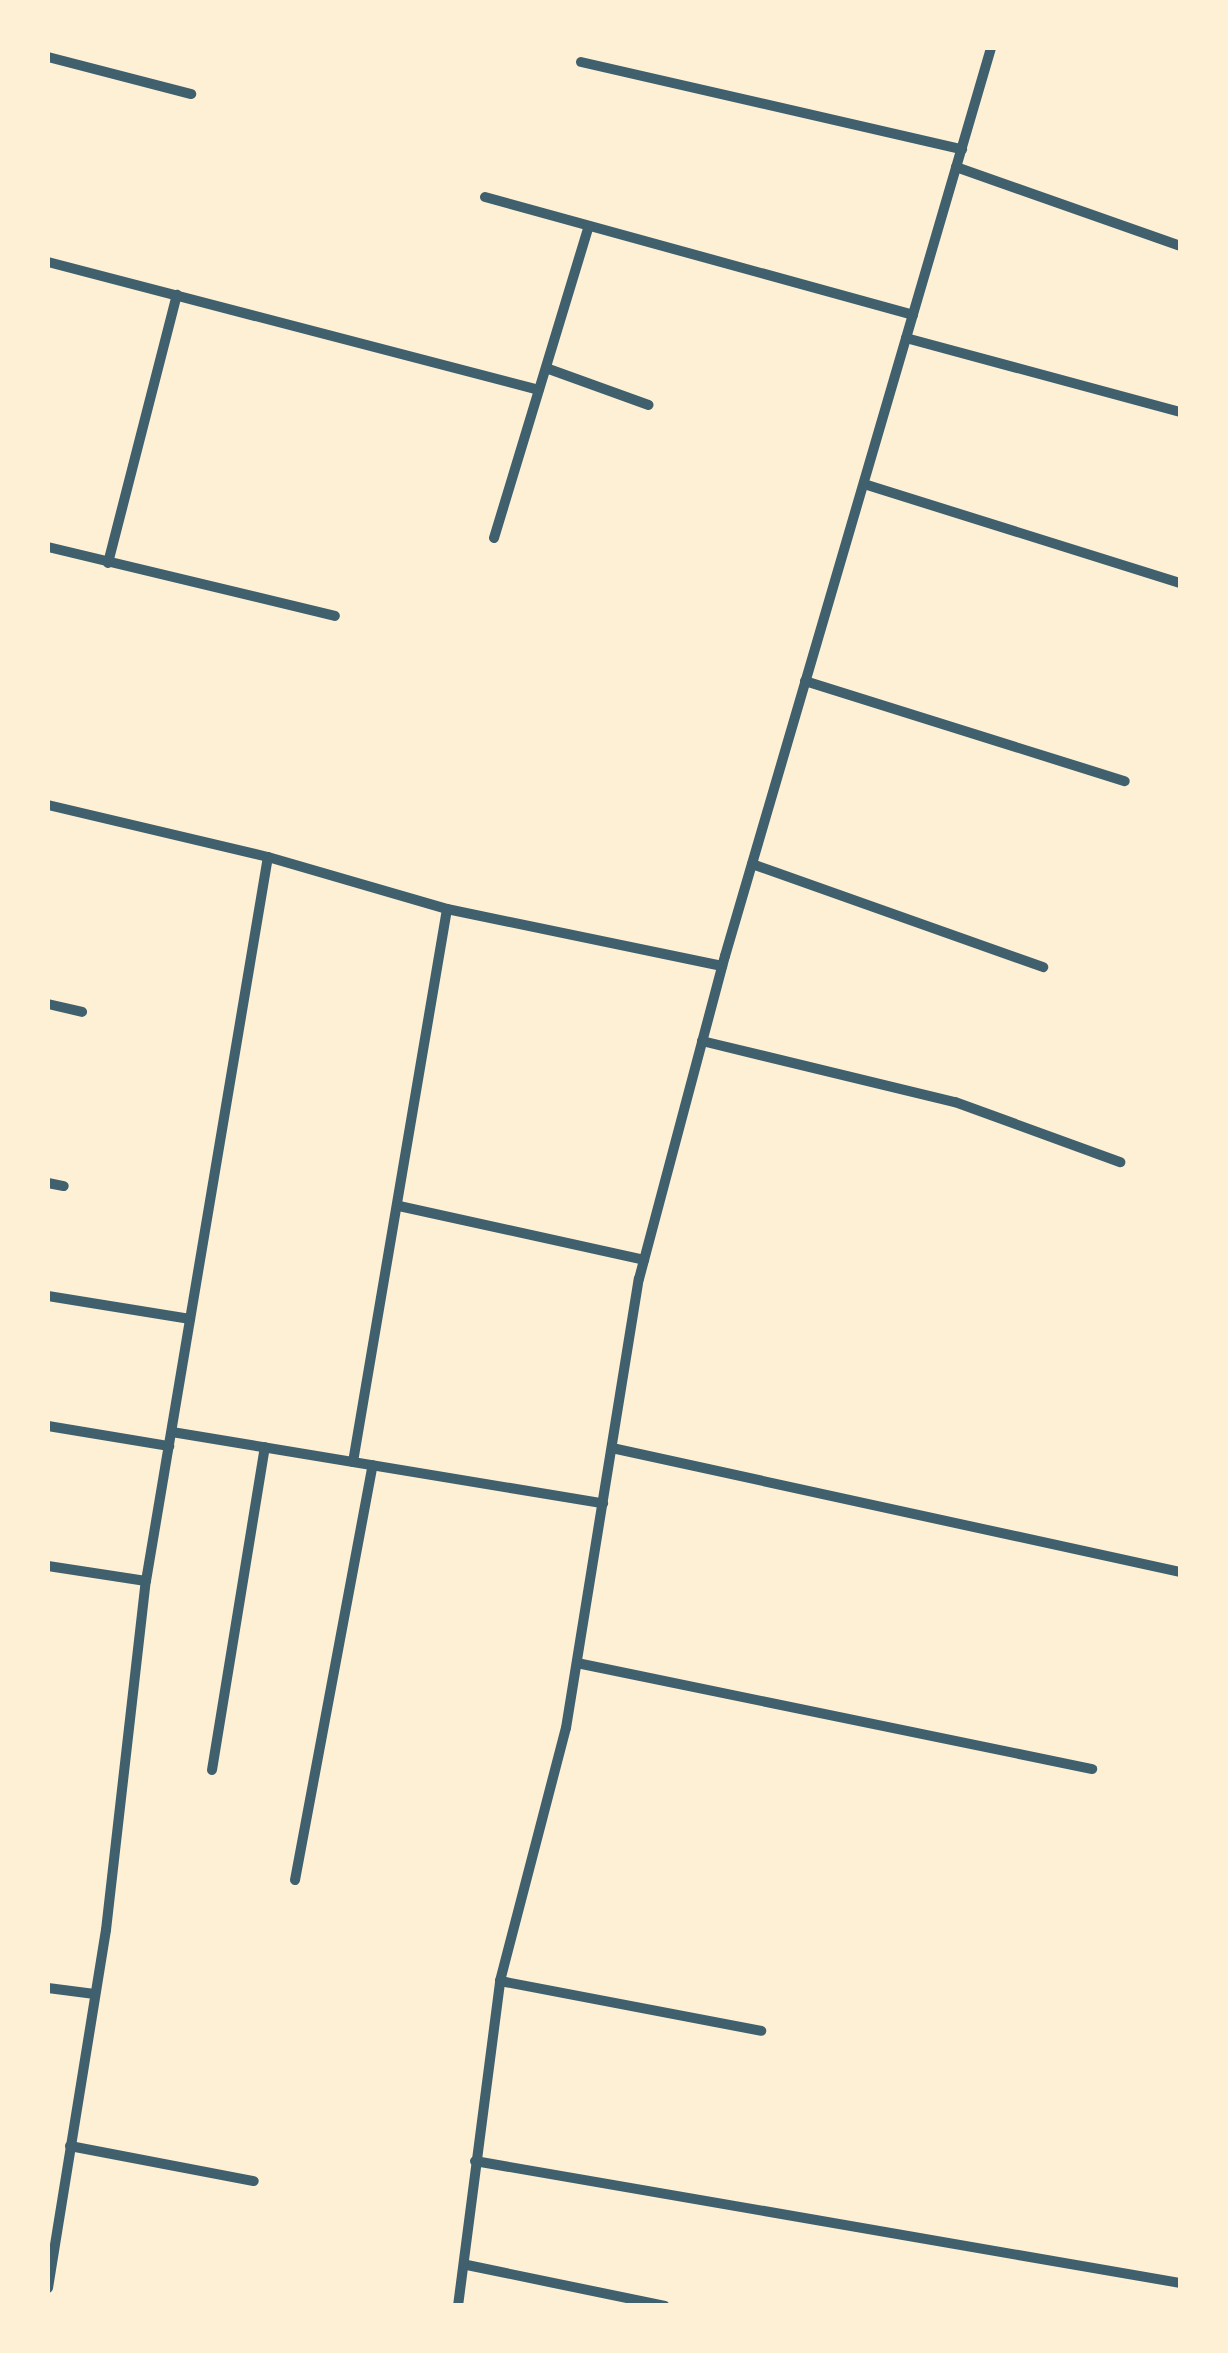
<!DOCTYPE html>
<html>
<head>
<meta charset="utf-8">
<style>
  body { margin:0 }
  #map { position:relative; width:1228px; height:2353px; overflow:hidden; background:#fdf0d5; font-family:"Noto Serif",serif }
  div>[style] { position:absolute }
  .minor>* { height:10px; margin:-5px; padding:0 5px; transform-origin:5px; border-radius:5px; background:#3f606c }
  span { translate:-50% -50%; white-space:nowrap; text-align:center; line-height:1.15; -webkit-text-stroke:10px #fdf0d5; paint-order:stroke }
  .frame { position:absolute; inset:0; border:50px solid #fdf0d5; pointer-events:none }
</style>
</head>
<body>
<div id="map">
  <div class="minor">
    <i style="left:48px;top:57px;width:148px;rotate:14.5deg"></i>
    <i style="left:581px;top:62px;width:391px;rotate:12.9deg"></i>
    <i style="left:956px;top:167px;width:238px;rotate:19.4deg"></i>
    <i style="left:485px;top:197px;width:444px;rotate:15.4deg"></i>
    <i style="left:48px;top:262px;width:507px;rotate:14.61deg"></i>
    <i style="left:906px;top:338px;width:284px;rotate:15.1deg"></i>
    <i style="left:546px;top:368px;width:109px;rotate:19.8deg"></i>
    <i style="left:864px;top:484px;width:331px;rotate:17.4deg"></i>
    <i style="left:494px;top:538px;width:326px;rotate:-73.1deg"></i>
    <i style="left:48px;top:547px;width:295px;rotate:13.5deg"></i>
    <i style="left:108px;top:563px;width:277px;rotate:-75.6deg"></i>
    <i style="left:805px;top:681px;width:335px;rotate:17.4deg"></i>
    <i style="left:48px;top:805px;width:226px;rotate:13.3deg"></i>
    <i style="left:268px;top:857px;width:186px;rotate:16.2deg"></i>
    <i style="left:447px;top:909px;width:281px;rotate:11.7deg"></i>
    <i style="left:752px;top:864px;width:309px;rotate:19.5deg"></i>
    <i style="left:48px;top:1004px;width:35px;rotate:13deg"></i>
    <i style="left:702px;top:1041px;width:260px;rotate:13.6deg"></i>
    <i style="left:955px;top:1102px;width:176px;rotate:20deg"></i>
    <i style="left:48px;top:1183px;width:16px;rotate:11deg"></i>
    <i style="left:399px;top:1206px;width:251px;rotate:12.4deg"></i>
    <i style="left:48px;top:1296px;width:144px;rotate:9.2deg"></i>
    <i style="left:48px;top:1426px;width:123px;rotate:9.4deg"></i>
    <i style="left:172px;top:1432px;width:437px;rotate:9.4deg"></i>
    <i style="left:612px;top:1448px;width:581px;rotate:12.32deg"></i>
    <i style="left:353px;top:1462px;width:561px;rotate:-80.35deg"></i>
    <i style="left:48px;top:1566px;width:99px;rotate:8.7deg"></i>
    <i style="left:577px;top:1663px;width:526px;rotate:11.63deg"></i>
    <i style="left:212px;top:1770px;width:327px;rotate:-80.7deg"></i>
    <i style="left:295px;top:1880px;width:422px;rotate:-79.4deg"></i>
    <i style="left:500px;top:1981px;width:266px;rotate:10.8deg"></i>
    <i style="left:48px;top:1988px;width:47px;rotate:7.3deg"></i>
    <i style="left:70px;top:2146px;width:187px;rotate:10.8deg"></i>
    <i style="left:475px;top:2161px;width:715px;rotate:9.82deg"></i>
    <i style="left:467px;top:2265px;width:202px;rotate:11.7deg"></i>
    <i style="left:48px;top:2288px;width:363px;rotate:-80.8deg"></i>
    <i style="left:106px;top:1930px;width:351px;rotate:-83.5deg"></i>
    <i style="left:146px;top:1581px;width:734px;rotate:-80.44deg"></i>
    <i style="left:458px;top:2306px;width:328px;rotate:-82.6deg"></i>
    <i style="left:500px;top:1981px;width:261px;rotate:-75.4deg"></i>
    <i style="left:566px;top:1728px;width:455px;rotate:-80.8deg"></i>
    <i style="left:639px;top:1279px;width:334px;rotate:-75.1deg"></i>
    <i style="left:725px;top:956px;width:946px;rotate:-73.67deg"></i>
  </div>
  <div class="frame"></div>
</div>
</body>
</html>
